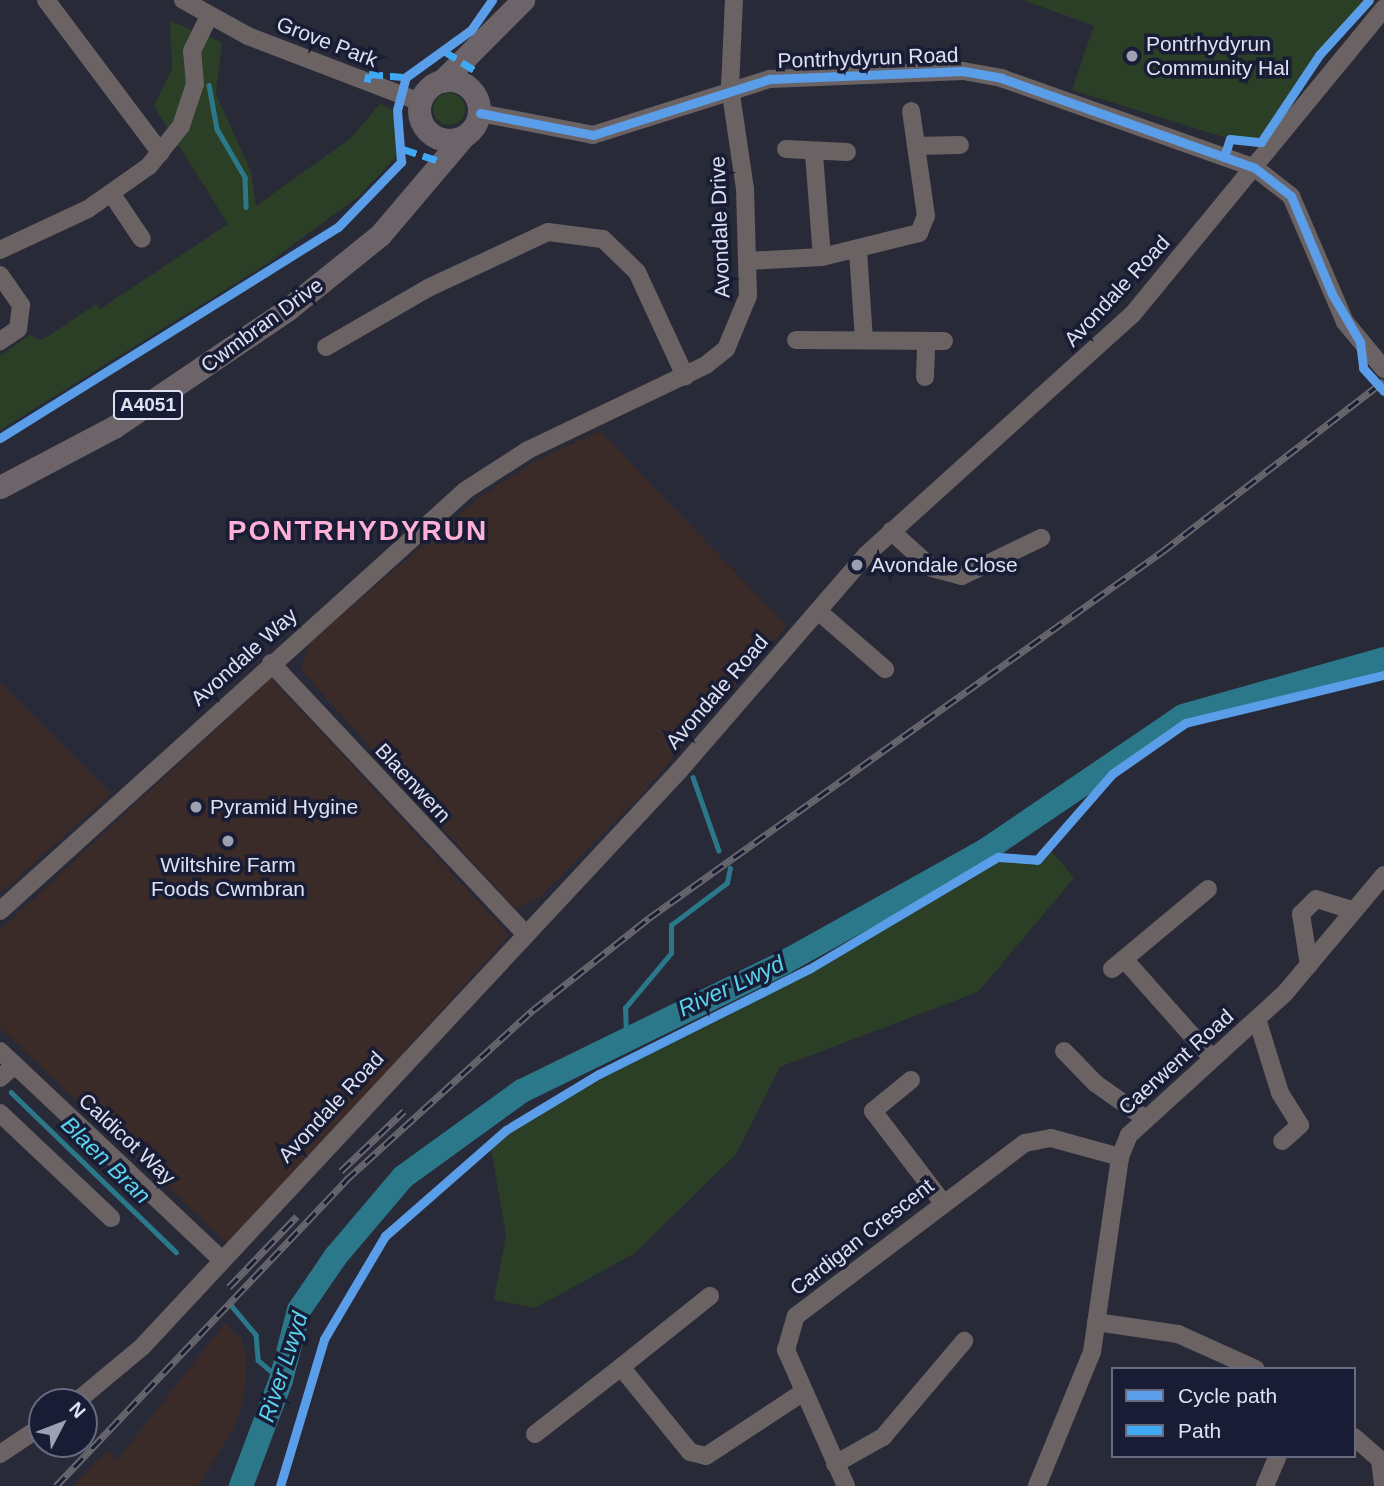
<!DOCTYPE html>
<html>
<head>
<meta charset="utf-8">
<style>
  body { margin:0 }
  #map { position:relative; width:1384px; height:1486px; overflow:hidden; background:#282a38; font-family:Arial,sans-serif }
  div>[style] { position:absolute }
  .industrial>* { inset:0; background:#3a2a28 }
  .green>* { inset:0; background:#2a3f25 }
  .round { border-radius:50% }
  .stream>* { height:4.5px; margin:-2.25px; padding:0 2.25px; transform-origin:2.25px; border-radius:2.25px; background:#2c788b }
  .river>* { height:24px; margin:-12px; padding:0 12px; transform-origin:12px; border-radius:12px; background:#2c788b }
  .minor>* { height:18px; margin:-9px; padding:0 9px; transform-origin:9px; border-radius:9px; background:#6b6264 }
  .major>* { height:23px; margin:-11.5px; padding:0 11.5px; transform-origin:11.5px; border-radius:11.5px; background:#6c6469 }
  .major>.ring { margin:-11.5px; padding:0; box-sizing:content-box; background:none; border:23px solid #6c6469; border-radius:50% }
  .rail>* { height:7px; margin-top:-3.5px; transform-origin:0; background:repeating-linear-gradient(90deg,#181c34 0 13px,#69676e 0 26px); box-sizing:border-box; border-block:2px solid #69676e }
  .quiet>* { height:7px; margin-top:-3.5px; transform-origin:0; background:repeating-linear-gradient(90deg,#3fa9f5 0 14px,transparent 0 21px) }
  .cycleway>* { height:9px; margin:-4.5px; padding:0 4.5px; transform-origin:4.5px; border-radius:4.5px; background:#5a9eea }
  .dots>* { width:19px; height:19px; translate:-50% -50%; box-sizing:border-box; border:4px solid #181c34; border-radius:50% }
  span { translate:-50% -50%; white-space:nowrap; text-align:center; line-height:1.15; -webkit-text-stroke:7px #181c34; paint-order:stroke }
  .shield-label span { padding:2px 5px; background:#181c34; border:2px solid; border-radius:5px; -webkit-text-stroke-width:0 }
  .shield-label { font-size:19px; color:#dde1f2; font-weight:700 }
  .street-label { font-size:21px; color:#dde1f2 }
  .poi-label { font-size:21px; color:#dde1f2 }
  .left { translate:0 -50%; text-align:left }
  .water-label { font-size:23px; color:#5bd3ef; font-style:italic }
  .district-label { font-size:28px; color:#feb1d4; font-weight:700; letter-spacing:2px }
  .legend { position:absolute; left:1111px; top:1367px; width:245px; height:91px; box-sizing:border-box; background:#181c34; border:2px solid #676b80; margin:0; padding:9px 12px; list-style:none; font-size:21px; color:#dde1f2 }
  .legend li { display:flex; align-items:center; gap:14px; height:35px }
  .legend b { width:35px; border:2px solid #676b80 }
  .north { position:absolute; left:28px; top:1388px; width:70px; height:70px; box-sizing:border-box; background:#181c34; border:2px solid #676b80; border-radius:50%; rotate:48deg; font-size:19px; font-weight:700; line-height:28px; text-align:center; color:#dde1f2 }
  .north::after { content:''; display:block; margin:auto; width:24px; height:32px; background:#9ea1b1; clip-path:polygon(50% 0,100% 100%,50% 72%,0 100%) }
</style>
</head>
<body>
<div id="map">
  <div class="industrial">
    <i style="clip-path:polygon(600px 431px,787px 626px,639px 797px,539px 898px,515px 909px,302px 671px,303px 658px,310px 642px,475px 501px,529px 464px)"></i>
    <i style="clip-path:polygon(271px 678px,509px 935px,230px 1246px,0 1028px,0 930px)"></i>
    <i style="clip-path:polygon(0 683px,111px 794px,1px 893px,0 890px)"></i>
    <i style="clip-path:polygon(225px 1323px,242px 1339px,247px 1360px,244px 1393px,236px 1425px,198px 1486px,73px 1486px,106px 1451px,117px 1460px)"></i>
  </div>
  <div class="green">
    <i style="clip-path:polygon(1023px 0,1368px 0,1319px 55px,1261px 142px,1230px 139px,1072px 90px,1094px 26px)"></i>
    <i style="clip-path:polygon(170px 21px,222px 42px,216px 94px,251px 172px,256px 206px,351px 138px,380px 104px,391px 109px,398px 128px,397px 156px,358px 197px,265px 265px,0 430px,0 356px,29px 335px,42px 340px,96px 304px,100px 309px,228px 224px,154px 106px,172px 69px)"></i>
    <i class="round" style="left:433px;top:93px;width:32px;height:32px"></i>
    <i style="clip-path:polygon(1048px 847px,1074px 878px,978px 992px,780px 1067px,736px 1154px,635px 1253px,535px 1308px,494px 1300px,506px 1235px,490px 1143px,506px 1130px,599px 1074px,809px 969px,998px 857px,1037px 859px)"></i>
  </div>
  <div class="stream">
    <i style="left:209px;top:85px;width:45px;rotate:79.7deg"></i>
    <i style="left:217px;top:129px;width:56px;rotate:59.7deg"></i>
    <i style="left:245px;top:177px;width:30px;rotate:88deg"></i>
    <i style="left:693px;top:777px;width:78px;rotate:70.6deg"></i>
    <i style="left:626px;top:1035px;width:27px;rotate:-92deg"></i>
    <i style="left:625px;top:1008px;width:72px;rotate:-50.1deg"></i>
    <i style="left:671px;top:953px;width:28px;rotate:-90deg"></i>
    <i style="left:671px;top:925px;width:70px;rotate:-36.9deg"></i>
    <i style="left:727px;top:883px;width:15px;rotate:-79deg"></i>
    <i style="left:11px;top:1092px;width:230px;rotate:44.1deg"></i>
    <i style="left:231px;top:1305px;width:39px;rotate:50deg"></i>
    <i style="left:256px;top:1335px;width:25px;rotate:85deg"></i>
    <i style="left:258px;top:1360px;width:30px;rotate:41deg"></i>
  </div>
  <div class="river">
    <i style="left:241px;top:1486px;width:113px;rotate:-69.3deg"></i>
    <i style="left:281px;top:1380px;width:72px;rotate:-75.6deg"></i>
    <i style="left:299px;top:1310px;width:65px;rotate:-55.6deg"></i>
    <i style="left:336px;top:1256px;width:104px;rotate:-49.7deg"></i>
    <i style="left:403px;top:1177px;width:147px;rotate:-35.9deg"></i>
    <i style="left:522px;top:1091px;width:291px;rotate:-26.1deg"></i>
    <i style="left:783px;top:963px;width:232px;rotate:-29.1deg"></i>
    <i style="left:986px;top:850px;width:238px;rotate:-34.2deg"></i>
    <i style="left:1183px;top:716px;width:209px;rotate:-15.8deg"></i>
  </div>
  <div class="minor">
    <i style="left:46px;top:0;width:191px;rotate:53.1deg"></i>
    <i style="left:183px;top:0;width:74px;rotate:29deg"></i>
    <i style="left:248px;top:36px;width:184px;rotate:21deg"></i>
    <i style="left:480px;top:113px;width:115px;rotate:11deg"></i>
    <i style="left:593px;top:135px;width:186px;rotate:-17.6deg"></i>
    <i style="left:770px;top:79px;width:193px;rotate:-2.4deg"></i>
    <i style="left:963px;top:71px;width:39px;rotate:10deg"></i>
    <i style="left:1001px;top:78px;width:269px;rotate:19.5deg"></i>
    <i style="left:1255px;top:168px;width:46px;rotate:37.9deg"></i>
    <i style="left:1291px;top:196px;width:137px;rotate:66.8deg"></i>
    <i style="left:1345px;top:322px;width:61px;rotate:50.3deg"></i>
    <i style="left:916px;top:146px;width:44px;rotate:-1.3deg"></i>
    <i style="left:786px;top:149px;width:61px;rotate:2.8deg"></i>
    <i style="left:814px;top:154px;width:103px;rotate:85.6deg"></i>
    <i style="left:111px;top:193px;width:55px;rotate:56deg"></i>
    <i style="left:0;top:250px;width:97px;rotate:-25deg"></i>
    <i style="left:88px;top:209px;width:75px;rotate:-35.2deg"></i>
    <i style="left:149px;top:166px;width:51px;rotate:-51.3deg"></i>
    <i style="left:181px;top:126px;width:44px;rotate:-71.6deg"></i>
    <i style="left:195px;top:84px;width:33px;rotate:-95deg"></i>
    <i style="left:192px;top:51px;width:39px;rotate:-64deg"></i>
    <i style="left:858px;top:251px;width:89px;rotate:86.1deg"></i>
    <i style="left:748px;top:261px;width:74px;rotate:-3.1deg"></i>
    <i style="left:822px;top:257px;width:100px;rotate:-13.9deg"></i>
    <i style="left:919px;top:233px;width:18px;rotate:-68deg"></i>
    <i style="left:926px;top:216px;width:106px;rotate:-98.1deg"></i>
    <i style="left:0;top:275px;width:37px;rotate:55deg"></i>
    <i style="left:21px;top:305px;width:24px;rotate:97deg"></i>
    <i style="left:18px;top:329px;width:22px;rotate:146deg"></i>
    <i style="left:796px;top:340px;width:148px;rotate:0.4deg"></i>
    <i style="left:326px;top:347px;width:118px;rotate:-30deg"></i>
    <i style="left:428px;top:288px;width:132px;rotate:-25deg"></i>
    <i style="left:548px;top:232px;width:55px;rotate:7.3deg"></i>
    <i style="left:603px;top:239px;width:47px;rotate:44.1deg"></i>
    <i style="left:637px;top:272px;width:115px;rotate:65.2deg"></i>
    <i style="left:925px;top:377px;width:36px;rotate:-88deg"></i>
    <i style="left:891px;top:531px;width:55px;rotate:42.1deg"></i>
    <i style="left:932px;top:568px;width:31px;rotate:15deg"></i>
    <i style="left:962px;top:576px;width:88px;rotate:-25.7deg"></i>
    <i style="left:818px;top:611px;width:89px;rotate:40.9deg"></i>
    <i style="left:271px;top:663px;width:368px;rotate:46.8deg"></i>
    <i style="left:0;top:911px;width:628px;rotate:-42.1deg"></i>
    <i style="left:466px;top:490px;width:74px;rotate:-32.8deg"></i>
    <i style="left:528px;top:450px;width:197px;rotate:-25.5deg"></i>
    <i style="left:706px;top:365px;width:26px;rotate:-39deg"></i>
    <i style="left:726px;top:349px;width:57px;rotate:-67.5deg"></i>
    <i style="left:748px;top:296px;width:107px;rotate:-91.6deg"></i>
    <i style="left:745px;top:189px;width:103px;rotate:-98.4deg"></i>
    <i style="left:730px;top:87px;width:87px;rotate:-87.4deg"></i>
    <i style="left:1124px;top:959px;width:131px;rotate:48.4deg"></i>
    <i style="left:1309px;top:965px;width:52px;rotate:-98.9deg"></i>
    <i style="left:1301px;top:914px;width:21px;rotate:-45deg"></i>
    <i style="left:1316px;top:899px;width:39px;rotate:17deg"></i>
    <i style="left:1112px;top:969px;width:125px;rotate:-39.8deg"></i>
    <i style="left:1257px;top:1019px;width:77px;rotate:72.7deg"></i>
    <i style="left:1280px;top:1093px;width:38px;rotate:58deg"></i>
    <i style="left:1300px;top:1125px;width:24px;rotate:138deg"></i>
    <i style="left:0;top:1051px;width:305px;rotate:43.3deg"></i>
    <i style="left:1064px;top:1051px;width:45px;rotate:45.9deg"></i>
    <i style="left:1095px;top:1083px;width:62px;rotate:35.2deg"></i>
    <i style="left:0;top:1078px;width:20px;rotate:-41deg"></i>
    <i style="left:911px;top:1080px;width:49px;rotate:140.8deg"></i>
    <i style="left:873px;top:1111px;width:116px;rotate:52.7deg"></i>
    <i style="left:0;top:1113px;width:153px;rotate:43.4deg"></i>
    <i style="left:1096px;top:1322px;width:83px;rotate:8.3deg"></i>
    <i style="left:1178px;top:1334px;width:85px;rotate:24.2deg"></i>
    <i style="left:621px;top:1367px;width:114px;rotate:-38.6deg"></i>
    <i style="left:76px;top:1402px;width:86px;rotate:-39.8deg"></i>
    <i style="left:142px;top:1347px;width:787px;rotate:-47.01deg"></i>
    <i style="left:679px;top:771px;width:286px;rotate:-49.1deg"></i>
    <i style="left:866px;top:555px;width:358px;rotate:-42.1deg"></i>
    <i style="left:1132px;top:315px;width:397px;rotate:-50.6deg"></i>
    <i style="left:535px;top:1434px;width:109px;rotate:-37.9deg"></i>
    <i style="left:621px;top:1367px;width:109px;rotate:50.9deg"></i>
    <i style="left:690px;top:1452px;width:16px;rotate:14deg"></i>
    <i style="left:706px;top:1456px;width:115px;rotate:-33.3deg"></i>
    <i style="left:1354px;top:1437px;width:35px;rotate:41deg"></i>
    <i style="left:1380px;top:1460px;width:26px;rotate:83deg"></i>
    <i style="left:0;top:1454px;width:50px;rotate:-33.7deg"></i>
    <i style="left:835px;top:1464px;width:55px;rotate:-29.4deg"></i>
    <i style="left:883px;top:1437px;width:126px;rotate:-49.8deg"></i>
    <i style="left:846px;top:1486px;width:149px;rotate:-113.8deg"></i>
    <i style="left:786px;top:1350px;width:35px;rotate:-74deg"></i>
    <i style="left:796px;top:1316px;width:287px;rotate:-37.1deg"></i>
    <i style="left:1025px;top:1143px;width:26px;rotate:-11deg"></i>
    <i style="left:1051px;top:1138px;width:72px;rotate:15.4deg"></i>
    <i style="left:1037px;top:1486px;width:145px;rotate:-67.7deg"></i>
    <i style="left:1092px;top:1352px;width:197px;rotate:-81.8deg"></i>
    <i style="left:1120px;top:1157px;width:24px;rotate:-68deg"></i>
    <i style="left:1129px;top:1135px;width:211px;rotate:-42.3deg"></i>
    <i style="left:1285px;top:993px;width:154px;rotate:-50deg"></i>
    <i style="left:1265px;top:1486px;width:33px;rotate:-67deg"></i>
  </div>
  <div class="major">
    <i class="ring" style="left:419px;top:80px;width:37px;height:37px"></i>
    <i style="left:442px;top:81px;width:115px;rotate:-45deg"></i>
    <i style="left:0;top:487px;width:129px;rotate:-27.8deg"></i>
    <i style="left:114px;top:427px;width:210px;rotate:-34.1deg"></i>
    <i style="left:288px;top:309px;width:118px;rotate:-38.8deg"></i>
    <i style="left:380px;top:235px;width:128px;rotate:-49.7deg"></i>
  </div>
  <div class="rail">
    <i style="left:341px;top:1171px;width:87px;rotate:-43.6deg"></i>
    <i style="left:229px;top:1287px;width:98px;rotate:-46.2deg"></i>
    <i style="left:56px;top:1486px;width:422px;rotate:-46.5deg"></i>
    <i style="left:346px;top:1180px;width:253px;rotate:-42.3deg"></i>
    <i style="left:533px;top:1010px;width:148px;rotate:-38.4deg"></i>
    <i style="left:649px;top:918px;width:632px;rotate:-35.53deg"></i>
    <i style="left:1163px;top:551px;width:279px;rotate:-37.6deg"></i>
  </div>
  <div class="quiet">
    <i style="left:444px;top:51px;width:39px;rotate:32deg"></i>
    <i style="left:367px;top:82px;width:8px;rotate:-76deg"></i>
    <i style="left:369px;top:74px;width:37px;rotate:5deg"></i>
    <i style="left:403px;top:149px;width:41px;rotate:18.4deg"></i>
  </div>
  <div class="cycleway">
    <i style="left:480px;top:113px;width:115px;rotate:11deg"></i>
    <i style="left:593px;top:135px;width:186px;rotate:-17.6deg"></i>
    <i style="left:770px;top:79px;width:193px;rotate:-2.4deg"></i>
    <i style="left:963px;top:71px;width:39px;rotate:10deg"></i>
    <i style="left:1001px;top:78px;width:269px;rotate:19.5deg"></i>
    <i style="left:1255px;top:168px;width:46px;rotate:37.9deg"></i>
    <i style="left:1291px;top:196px;width:106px;rotate:67.3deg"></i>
    <i style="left:1332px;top:294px;width:56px;rotate:59.7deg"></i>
    <i style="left:1360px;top:342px;width:26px;rotate:83deg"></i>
    <i style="left:1363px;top:368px;width:31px;rotate:48deg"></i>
    <i style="left:1224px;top:157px;width:19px;rotate:-72deg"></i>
    <i style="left:1230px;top:139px;width:31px;rotate:6deg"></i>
    <i style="left:1261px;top:142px;width:105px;rotate:-56.3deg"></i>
    <i style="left:1319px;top:55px;width:74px;rotate:-47.7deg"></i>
    <i style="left:0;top:438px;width:398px;rotate:-32deg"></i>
    <i style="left:338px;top:227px;width:91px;rotate:-45.9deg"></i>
    <i style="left:401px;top:162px;width:52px;rotate:-94.4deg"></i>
    <i style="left:397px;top:110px;width:34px;rotate:-75deg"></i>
    <i style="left:406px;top:77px;width:80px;rotate:-35.9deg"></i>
    <i style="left:471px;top:30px;width:37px;rotate:-55deg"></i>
    <i style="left:280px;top:1486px;width:153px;rotate:-73.3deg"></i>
    <i style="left:324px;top:1339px;width:120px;rotate:-59.4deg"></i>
    <i style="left:385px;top:1236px;width:161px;rotate:-41.2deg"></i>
    <i style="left:506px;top:1130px;width:109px;rotate:-31.1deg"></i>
    <i style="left:599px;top:1074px;width:235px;rotate:-26.6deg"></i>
    <i style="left:809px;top:969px;width:220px;rotate:-30.7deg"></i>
    <i style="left:998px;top:857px;width:39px;rotate:4deg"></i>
    <i style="left:1037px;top:860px;width:114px;rotate:-48.9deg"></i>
    <i style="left:1112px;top:774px;width:89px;rotate:-34.9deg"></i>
    <i style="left:1185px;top:723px;width:205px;rotate:-13.6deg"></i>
  </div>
  <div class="dots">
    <i style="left:1132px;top:56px;background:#9ea1b1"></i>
    <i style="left:857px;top:565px;background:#9ea1b1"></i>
    <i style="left:196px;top:807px;background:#9ea1b1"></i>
    <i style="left:228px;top:841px;background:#9ea1b1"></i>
  </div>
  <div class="shield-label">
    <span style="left:148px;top:405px">A4051</span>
  </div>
  <div class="street-label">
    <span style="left:327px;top:42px;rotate:21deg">Grove Park</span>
    <span style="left:868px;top:58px;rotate:-2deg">Pontrhydyrun Road</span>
    <span style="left:720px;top:227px;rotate:-92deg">Avondale Drive</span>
    <span style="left:1117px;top:291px;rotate:-47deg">Avondale Road</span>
    <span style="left:262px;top:325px;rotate:-36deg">Cwmbran Drive</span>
    <span style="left:244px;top:657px;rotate:-42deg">Avondale Way</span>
    <span style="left:717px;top:692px;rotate:-49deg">Avondale Road</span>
    <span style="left:413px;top:783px;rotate:47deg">Blaenwern</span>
    <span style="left:1176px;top:1062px;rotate:-42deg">Caerwent Road</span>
    <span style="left:331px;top:1107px;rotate:-47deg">Avondale Road</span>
    <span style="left:127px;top:1139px;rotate:43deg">Caldicot Way</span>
    <span style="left:862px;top:1237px;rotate:-38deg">Cardigan Crescent</span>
  </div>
  <div class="poi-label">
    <span class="left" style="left:1146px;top:56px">Pontrhydyrun<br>Community Hal</span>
    <span class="left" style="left:871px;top:565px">Avondale Close</span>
    <span class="left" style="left:210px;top:807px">Pyramid Hygine</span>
    <span style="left:228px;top:877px">Wiltshire Farm<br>Foods Cwmbran</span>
  </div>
  <div class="water-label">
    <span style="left:731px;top:986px;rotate:-25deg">River Lwyd</span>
    <span style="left:106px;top:1160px;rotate:44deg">Blaen Bran</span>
    <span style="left:283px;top:1367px;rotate:-72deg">River Lwyd</span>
  </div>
  <div class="district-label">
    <span style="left:358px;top:531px">PONTRHYDYRUN</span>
  </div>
  <ul class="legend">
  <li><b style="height:9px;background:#5a9eea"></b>Cycle path</li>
  <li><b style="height:9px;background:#3fa9f5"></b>Path</li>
  </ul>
  <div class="north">N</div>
</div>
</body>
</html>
